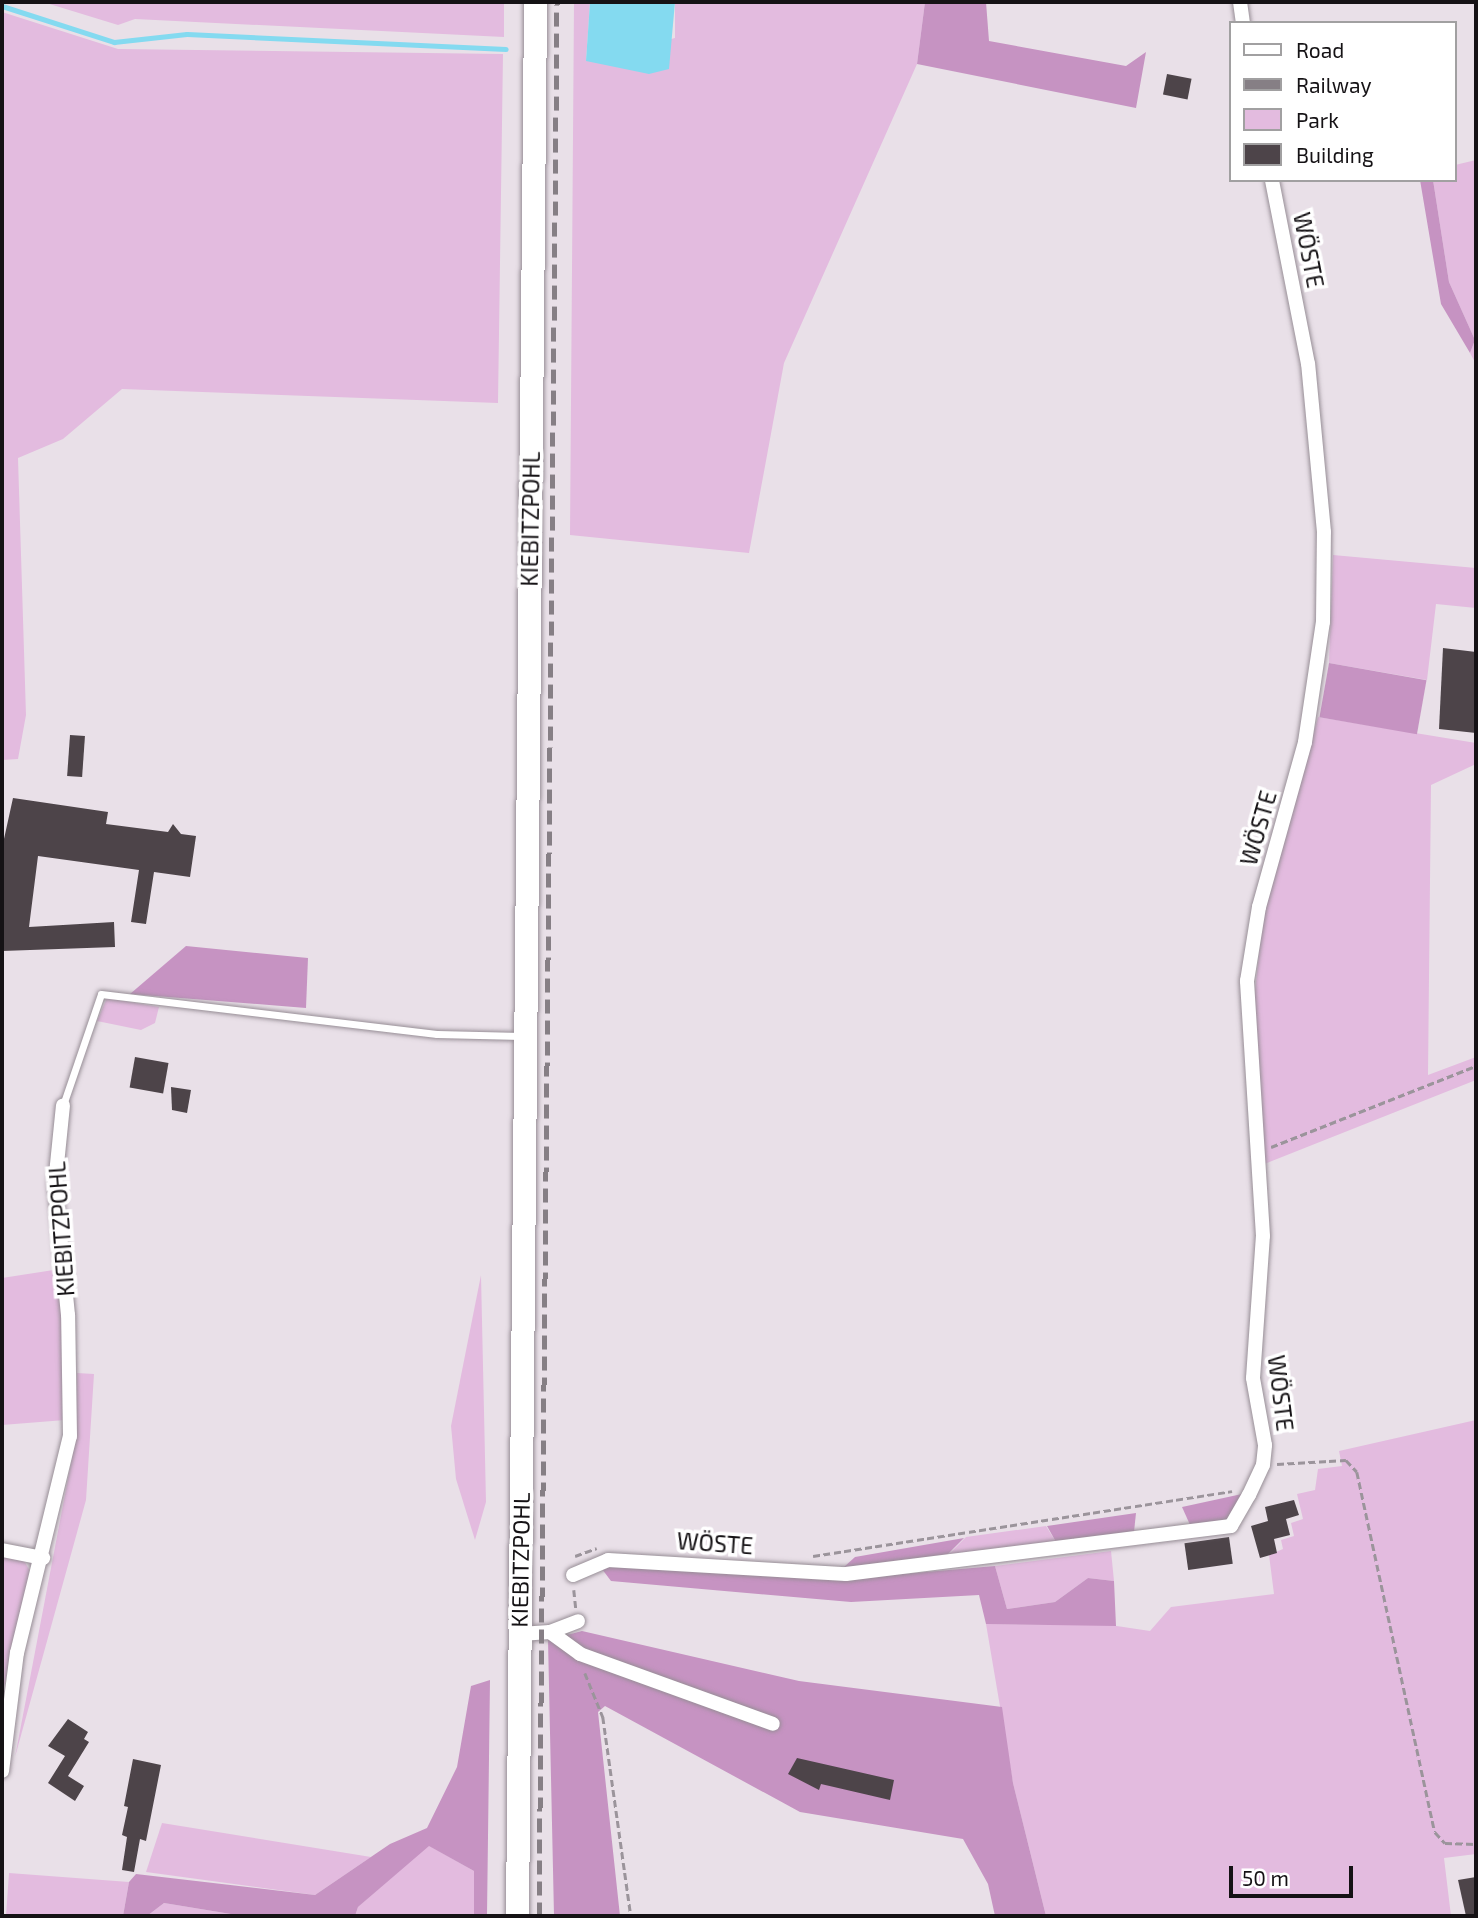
<!DOCTYPE html>
<html>
<head>
<meta charset="utf-8">
<style>
  body { margin:0 }
  #map { position:relative; width:1478px; height:1918px; overflow:hidden; background:#e9e0e8; font-family:"Exo 2",sans-serif }
  div>[style] { position:absolute }
  .green>* { inset:0; background:#e3bbdf }
  .forest>* { inset:0; background:#c693c2; transform-origin:0 0 }
  .water>* { inset:0; background:#84daf0 }
  .stream>* { height:5px; margin:-2.5px; padding:0 2.5px; transform-origin:2.5px; border-radius:2.5px; background:#84daf0 }
  .building>* { inset:0; background:#4d4449; transform-origin:0 0 }
  .path>* { height:2.5px; margin-top:-1.25px; transform-origin:0; background:repeating-linear-gradient(90deg,#9b949b 0 7px,transparent 0 10.5px) }
  .roads { filter:drop-shadow(0 0 2px #978e96) drop-shadow(0 0 2px #978e96) }
  .service>* { height:7px; margin:-3.5px; padding:0 3.5px; transform-origin:3.5px; border-radius:3.5px; background:#fff }
  .minor>* { height:14px; margin:-7px; padding:0 7px; transform-origin:7px; border-radius:7px; background:#fff }
  .primary>* { height:23px; margin:-11.5px; padding:0 11.5px; transform-origin:11.5px; border-radius:11.5px; background:#fff }
  .rail>* { height:5px; margin-top:-2.5px; transform-origin:0; background:repeating-linear-gradient(90deg,#867f85 0 14px,transparent 0 21px) }
  span { translate:-50% -50%; white-space:nowrap; text-align:center; line-height:1.15; -webkit-text-stroke:7px #fff; paint-order:stroke }
  .street-label { font-size:23px; color:#151215 }
  .frame { position:absolute; inset:0; border:4px solid #151215; pointer-events:none }
  .legend { position:absolute; left:1229px; top:21px; width:228px; height:161px; box-sizing:border-box; background:#fff; border:2px solid #a1a0a1; margin:0; padding:9px 12px; list-style:none; font-size:21px; color:#151215 }
  .legend li { display:flex; align-items:center; gap:14px; height:35px }
  .legend b { width:35px; border:2px solid #a1a0a1 }
  .scale { position:absolute; left:1229px; top:1866px; width:124px; height:32px; box-sizing:border-box; border:4px solid #151215; border-top:0; padding-left:9px; font-size:21px; line-height:24px; white-space:nowrap; color:#151215; -webkit-text-stroke:5px #fff; paint-order:stroke }
</style>
</head>
<body>
<div id="map">
  <div class="green">
    <i style="clip-path:polygon(43px 2px,504px 2px,504px 37px,135px 19px,118px 25px)"></i>
    <i style="clip-path:polygon(574px 2px,590px 2px,586px 61px,675px 38px,675px 2px,925px 2px,917px 64px,784px 363px,749px 553px,570px 535px)"></i>
    <i style="clip-path:polygon(2px 12px,118px 49px,503px 54px,498px 403px,122px 389px,63px 439px,18px 458px,26px 715px,18px 759px,2px 760px)"></i>
    <i style="clip-path:polygon(1476px 160px,1476px 364px,1470px 353px,1475px 340px,1449px 282px,1433px 180px,1455px 180px,1455px 165px)"></i>
    <i style="clip-path:polygon(1333px 555px,1476px 568px,1476px 608px,1436px 604px,1427px 680px,1329px 663px)"></i>
    <i style="clip-path:polygon(1318px 717px,1476px 743px,1476px 764px,1431px 785px,1428px 1075px,1476px 1057px,1476px 1080px,1262px 1165px,1254px 1000px,1264px 909px)"></i>
    <i style="clip-path:polygon(107px 998px,159px 1007px,155px 1023px,141px 1030px,97px 1021px)"></i>
    <i style="clip-path:polygon(60px 1269px,65px 1420px,2px 1425px,2px 1278px)"></i>
    <i style="clip-path:polygon(481px 1275px,486px 1502px,475px 1540px,456px 1479px,451px 1426px)"></i>
    <i style="clip-path:polygon(77px 1373px,94px 1374px,86px 1500px,15px 1757px,75px 1442px)"></i>
    <i style="clip-path:polygon(1476px 1420px,1476px 1854px,1444px 1858px,1451px 1916px,1046px 1916px,1013px 1783px,986px 1624px,1110px 1625px,1150px 1631px,1171px 1607px,1274px 1594px,1269px 1555px,1283px 1549px,1281px 1540px,1294px 1536px,1291px 1523px,1303px 1519px,1297px 1494px,1315px 1490px,1318px 1469px,1342px 1466px,1339px 1451px)"></i>
    <i style="clip-path:polygon(1046px 1526px,1056px 1542px,946px 1557px,966px 1537px)"></i>
    <i style="clip-path:polygon(1111px 1551px,1114px 1581px,1088px 1578px,1055px 1602px,1007px 1609px,995px 1566px)"></i>
    <i style="clip-path:polygon(2px 1557px,24px 1561px,32px 1574px,2px 1695px)"></i>
    <i style="clip-path:polygon(162px 1823px,371px 1857px,315px 1895px,146px 1872px)"></i>
    <i style="clip-path:polygon(428px 1845px,474px 1871px,474px 1916px,355px 1916px,358px 1907px)"></i>
    <i style="clip-path:polygon(9px 1873px,129px 1882px,123px 1916px,6px 1916px)"></i>
    <i style="clip-path:polygon(164px 1903px,243px 1916px,147px 1916px)"></i>
  </div>
  <div class="forest">
    <i style="clip-path:polygon(925px 2px,986px 2px,989px 41px,1126px 66px,1146px 52px,1136px 108px,917px 64px)"></i>
    <i style="clip-path:polygon(1420px 180px,1433px 180px,1449px 282px,1475px 340px,1470px 353px,1441px 304px)"></i>
    <i style="left:1329px;top:663px;width:99px;height:55px;rotate:10deg"></i>
    <i style="clip-path:polygon(186px 946px,308px 958px,306px 1008px,130px 994px)"></i>
    <i style="clip-path:polygon(1242px 1494px,1226px 1523px,1191px 1527px,1182px 1507px)"></i>
    <i style="clip-path:polygon(1136px 1513px,1134px 1532px,1056px 1542px,1047px 1526px)"></i>
    <i style="clip-path:polygon(964px 1538px,944px 1558px,844px 1567px,855px 1557px)"></i>
    <i style="clip-path:polygon(622px 1564px,845px 1579px,995px 1566px,1007px 1609px,1055px 1602px,1088px 1578px,1114px 1581px,1116px 1626px,986px 1624px,979px 1595px,851px 1602px,611px 1581px,602px 1569px)"></i>
    <i style="clip-path:polygon(582px 1631px,799px 1681px,1002px 1707px,1013px 1783px,1046px 1916px,995px 1916px,988px 1884px,963px 1839px,800px 1812px,605px 1706px,598px 1712px,620px 1916px,554px 1916px,548px 1640px)"></i>
    <i style="clip-path:polygon(490px 1680px,487px 1916px,474px 1916px,474px 1871px,429px 1846px,358px 1907px,355px 1916px,243px 1916px,164px 1903px,147px 1916px,123px 1916px,129px 1882px,136px 1874px,315px 1895px,390px 1844px,427px 1828px,457px 1767px,471px 1686px)"></i>
  </div>
  <div class="water">
    <i style="clip-path:polygon(590px 2px,675px 2px,669px 69px,649px 74px,586px 61px)"></i>
  </div>
  <div class="stream">
    <i style="left:2px;top:6px;width:118px;rotate:17.8deg"></i>
    <i style="left:114px;top:42px;width:73px;rotate:-6.3deg"></i>
    <i style="left:187px;top:34px;width:319px;rotate:2.7deg"></i>
  </div>
  <div class="building">
    <i style="left:1167px;top:74px;width:25px;height:21px;rotate:11deg"></i>
    <i style="clip-path:polygon(1443px 648px,1476px 652px,1476px 733px,1439px 729px)"></i>
    <i style="left:70px;top:735px;width:15px;height:41px;rotate:4deg"></i>
    <i style="clip-path:polygon(13px 798px,108px 812px,106px 824px,168px 832px,173px 824px,181px 834px,196px 836px,190px 877px,154px 872px,146px 924px,131px 922px,139px 870px,38px 856px,29px 927px,114px 922px,115px 947px,2px 951px,2px 848px)"></i>
    <i style="left:135px;top:1057px;width:34px;height:31px;rotate:10deg"></i>
    <i style="clip-path:polygon(171px 1087px,191px 1090px,187px 1113px,172px 1110px)"></i>
    <i style="clip-path:polygon(1294px 1500px,1299px 1515px,1286px 1519px,1290px 1535px,1274px 1539px,1277px 1553px,1260px 1558px,1251px 1526px,1268px 1521px,1265px 1507px)"></i>
    <i style="left:1229px;top:1537px;width:27px;height:45px;rotate:82deg"></i>
    <i style="clip-path:polygon(68px 1719px,88px 1732px,84px 1739px,89px 1742px,68px 1776px,84px 1786px,75px 1801px,48px 1783px,65px 1756px,48px 1746px)"></i>
    <i style="clip-path:polygon(797px 1758px,894px 1780px,890px 1800px,821px 1784px,819px 1790px,788px 1774px)"></i>
    <i style="clip-path:polygon(133px 1759px,161px 1765px,146px 1841px,140px 1839px,134px 1872px,122px 1870px,127px 1837px,122px 1835px,128px 1807px,124px 1806px)"></i>
    <i style="clip-path:polygon(1476px 1877px,1476px 1916px,1466px 1916px,1458px 1880px)"></i>
  </div>
  <div class="path">
    <i style="left:1271px;top:1147px;width:220px;rotate:-21.6deg"></i>
    <i style="left:1277px;top:1464px;width:69px;rotate:-3.3deg"></i>
    <i style="left:1346px;top:1460px;width:16px;rotate:47deg"></i>
    <i style="left:1357px;top:1472px;width:368px;rotate:77.8deg"></i>
    <i style="left:1435px;top:1832px;width:15px;rotate:48deg"></i>
    <i style="left:1445px;top:1843px;width:31px;rotate:2deg"></i>
    <i style="left:575px;top:1556px;width:23px;rotate:-20deg"></i>
    <i style="left:813px;top:1556px;width:424px;rotate:-8.8deg"></i>
    <i style="left:574px;top:1590px;width:18px;rotate:84deg"></i>
    <i style="left:585px;top:1673px;width:48px;rotate:67.8deg"></i>
    <i style="left:603px;top:1717px;width:201px;rotate:82deg"></i>
  </div>
  <div class="roads">
    <div class="service">
      <i style="left:63px;top:1105px;width:117px;rotate:-71.1deg"></i>
      <i style="left:101px;top:994px;width:338px;rotate:6.8deg"></i>
      <i style="left:437px;top:1034px;width:84px;rotate:1.4deg"></i>
    </div>
    <div class="minor">
      <i style="left:1240px;top:2px;width:21px;rotate:82deg"></i>
      <i style="left:2px;top:1550px;width:42px;rotate:11deg"></i>
      <i style="left:573px;top:1575px;width:38px;rotate:-23deg"></i>
      <i style="left:608px;top:1560px;width:238px;rotate:3.4deg"></i>
      <i style="left:846px;top:1574px;width:388px;rotate:-7.1deg"></i>
      <i style="left:1231px;top:1526px;width:36px;rotate:-60deg"></i>
      <i style="left:1249px;top:1495px;width:33px;rotate:-65deg"></i>
      <i style="left:1263px;top:1465px;width:20px;rotate:-84deg"></i>
      <i style="left:1265px;top:1445px;width:68px;rotate:-100.2deg"></i>
      <i style="left:1253px;top:1378px;width:142px;rotate:-86deg"></i>
      <i style="left:1263px;top:1236px;width:256px;rotate:-93.6deg"></i>
      <i style="left:1247px;top:981px;width:75px;rotate:-80.8deg"></i>
      <i style="left:1259px;top:907px;width:171px;rotate:-74.4deg"></i>
      <i style="left:1305px;top:742px;width:121px;rotate:-81.5deg"></i>
      <i style="left:1323px;top:622px;width:90px;rotate:-89.4deg"></i>
      <i style="left:1324px;top:532px;width:169px;rotate:-95.4deg"></i>
      <i style="left:1308px;top:364px;width:187px;rotate:-101.1deg"></i>
      <i style="left:550px;top:1632px;width:37px;rotate:36deg"></i>
      <i style="left:580px;top:1654px;width:205px;rotate:19.9deg"></i>
      <i style="left:520px;top:1634px;width:30px;rotate:-4deg"></i>
      <i style="left:550px;top:1632px;width:30px;rotate:-21deg"></i>
      <i style="left:2px;top:1771px;width:119px;rotate:-82.8deg"></i>
      <i style="left:17px;top:1653px;width:223px;rotate:-76.3deg"></i>
      <i style="left:70px;top:1436px;width:121px;rotate:-90.9deg"></i>
      <i style="left:68px;top:1315px;width:132px;rotate:-95.7deg"></i>
      <i style="left:55px;top:1184px;width:79px;rotate:-84.2deg"></i>
    </div>
    <div class="primary">
      <i style="left:517px;top:1916px;width:1914px;rotate:-89.46deg"></i>
    </div>
  </div>
  <div class="rail">
    <i style="left:539px;top:1916px;width:1914px;rotate:-89.46deg"></i>
  </div>
  <div class="street-label">
    <span style="left:1309px;top:250px;rotate:79deg">WÖSTE</span>
    <span style="left:530px;top:519px;rotate:-89deg">KIEBITZPOHL</span>
    <span style="left:1258px;top:828px;rotate:-74deg">WÖSTE</span>
    <span style="left:61px;top:1229px;rotate:-94deg">KIEBITZPOHL</span>
    <span style="left:1281px;top:1393px;rotate:83deg">WÖSTE</span>
    <span style="left:715px;top:1543px;rotate:4deg">WÖSTE</span>
    <span style="left:520px;top:1560px;rotate:-89deg">KIEBITZPOHL</span>
  </div>
  <div class="frame"></div>
  <ul class="legend">
  <li><b style="height:9px;background:#fff"></b>Road</li>
  <li><b style="height:9px;background:#867f85"></b>Railway</li>
  <li><b style="height:19px;background:#e3bbdf"></b>Park</li>
  <li><b style="height:19px;background:#4d4449"></b>Building</li>
  </ul>
  <div class="scale">50 m</div>
</div>
</body>
</html>
